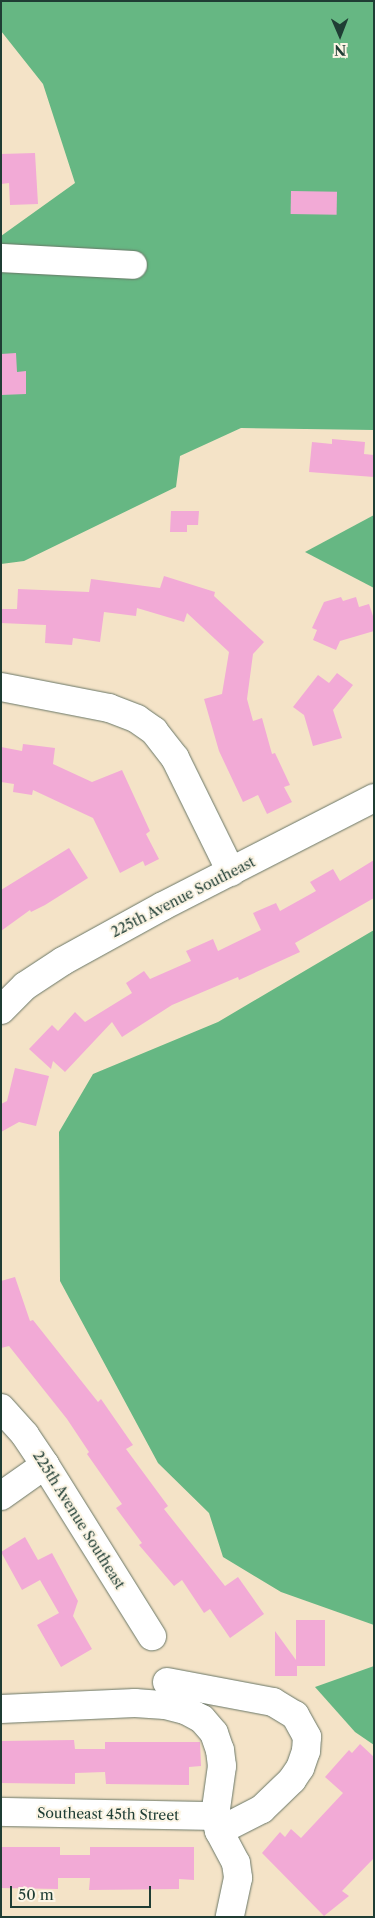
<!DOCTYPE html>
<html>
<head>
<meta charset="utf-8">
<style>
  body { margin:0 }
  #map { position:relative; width:375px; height:1918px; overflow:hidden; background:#f4e3c7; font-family:"Libre Caslon Text",serif }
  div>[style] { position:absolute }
  .forest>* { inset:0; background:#66b783 }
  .building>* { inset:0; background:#f2aad6; transform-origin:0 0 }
  .roads { filter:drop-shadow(0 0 1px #6a7767) drop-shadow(0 0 1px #6a7767) }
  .minor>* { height:28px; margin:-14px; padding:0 14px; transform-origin:14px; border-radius:14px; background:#fff }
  span { translate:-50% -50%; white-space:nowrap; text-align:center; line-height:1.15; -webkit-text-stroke:4px #fcf5e5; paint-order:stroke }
  .street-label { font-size:14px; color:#1f3d34 }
  .frame { position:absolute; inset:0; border:2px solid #1f3d34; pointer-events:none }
  .north { position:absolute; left:315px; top:10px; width:50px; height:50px; -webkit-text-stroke:4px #fcf5e5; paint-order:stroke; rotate:179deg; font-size:14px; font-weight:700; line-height:20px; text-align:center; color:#1f3d34 }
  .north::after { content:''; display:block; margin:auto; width:18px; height:22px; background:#1f3d34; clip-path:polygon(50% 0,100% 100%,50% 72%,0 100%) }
  .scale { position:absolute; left:10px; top:1886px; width:141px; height:22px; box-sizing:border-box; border:2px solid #1f3d34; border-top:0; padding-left:6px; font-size:15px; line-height:18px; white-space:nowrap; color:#1f3d34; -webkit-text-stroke:4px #fcf5e5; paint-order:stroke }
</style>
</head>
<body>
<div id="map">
  <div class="forest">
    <i style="clip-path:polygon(1px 1px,374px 1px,374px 430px,241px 428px,180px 456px,176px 487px,24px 561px,1px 564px,1px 236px,75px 183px,43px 84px,1px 31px)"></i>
    <i style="clip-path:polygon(374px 515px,374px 588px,305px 552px)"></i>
    <i style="clip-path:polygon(374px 930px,374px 1625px,281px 1592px,223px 1557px,209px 1513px,158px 1463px,60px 1281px,59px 1132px,93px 1074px,218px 1022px)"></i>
    <i style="clip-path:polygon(374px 1666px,374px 1745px,355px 1732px,315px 1687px)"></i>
  </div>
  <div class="building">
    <i style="clip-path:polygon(35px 153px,38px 204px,10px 205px,9px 183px,1px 184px,1px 154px)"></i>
    <i style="left:291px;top:191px;width:46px;height:23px;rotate:1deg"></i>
    <i style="clip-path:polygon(16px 353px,17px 372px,26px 371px,26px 394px,1px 395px,1px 354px)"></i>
    <i style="clip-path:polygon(332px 439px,365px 442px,364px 454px,374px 455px,374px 477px,309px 472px,312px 442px,332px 444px)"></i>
    <i style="clip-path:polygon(171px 511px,199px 511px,198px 525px,187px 525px,187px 532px,170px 532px)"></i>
    <i style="clip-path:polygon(164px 576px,215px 592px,214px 596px,264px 642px,253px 654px,247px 699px,253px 721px,262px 718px,272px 754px,275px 753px,290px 785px,284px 787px,292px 802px,267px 814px,258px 795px,243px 802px,219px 751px,204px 699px,222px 694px,229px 652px,187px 613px,184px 622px,137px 608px,136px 616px,104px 612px,100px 642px,73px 638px,72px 645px,45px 643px,46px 625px,1px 623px,1px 609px,17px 609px,18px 589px,89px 592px,91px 579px,160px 588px)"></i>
    <i style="clip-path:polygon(341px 597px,343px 601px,356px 597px,359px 607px,369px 604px,374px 619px,374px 631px,340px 641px,336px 650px,313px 640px,317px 630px,312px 628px,324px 602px)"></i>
    <i style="clip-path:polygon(337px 673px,353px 685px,333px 710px,342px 738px,313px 746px,304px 715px,293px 707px,318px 675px,329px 683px)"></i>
    <i style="clip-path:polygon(23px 744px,55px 748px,53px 764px,92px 782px,122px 770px,150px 831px,146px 834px,159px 859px,145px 866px,143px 861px,120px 873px,93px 818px,33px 790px,32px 795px,13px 792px,14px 784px,1px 782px,1px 747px,22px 751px)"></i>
    <i style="clip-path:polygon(69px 848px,88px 878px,45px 905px,31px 912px,30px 910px,1px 931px,1px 890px)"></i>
    <i style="clip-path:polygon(374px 860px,374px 898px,295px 943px,300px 952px,239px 980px,238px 977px,172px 1005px,122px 1037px,112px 1022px,65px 1072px,53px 1061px,51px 1069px,29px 1049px,52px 1025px,58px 1031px,75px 1012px,85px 1022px,132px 993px,126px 983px,144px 971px,150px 979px,191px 961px,186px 951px,213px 939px,218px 951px,261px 930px,253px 913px,276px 903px,280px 911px,316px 891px,310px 882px,333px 869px,340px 881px)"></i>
    <i style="clip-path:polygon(15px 1068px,49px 1076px,36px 1126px,19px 1122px,1px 1132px,1px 1104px,7px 1101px)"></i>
    <i style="clip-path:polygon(15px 1277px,30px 1321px,33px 1320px,98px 1402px,101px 1399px,133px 1445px,126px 1449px,168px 1506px,164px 1509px,225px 1586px,238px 1577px,264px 1614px,230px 1638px,210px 1609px,204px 1613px,182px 1580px,174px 1586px,139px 1545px,142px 1543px,116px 1508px,122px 1504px,87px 1454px,89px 1452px,67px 1419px,9px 1346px,1px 1348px,1px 1281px)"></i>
    <i style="clip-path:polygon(25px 1537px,38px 1560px,52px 1553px,78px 1601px,73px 1616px,92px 1649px,61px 1667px,37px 1625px,59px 1613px,40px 1580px,22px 1590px,1px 1552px)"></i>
    <i style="clip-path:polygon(296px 1620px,325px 1620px,325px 1666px,297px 1666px,297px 1676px,275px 1676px,275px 1631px,296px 1660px)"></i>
    <i style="clip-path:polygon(74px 1740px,75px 1749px,105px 1749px,105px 1742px,200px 1742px,201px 1766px,189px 1767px,189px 1785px,106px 1784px,105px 1772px,75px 1773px,75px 1784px,1px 1783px,1px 1741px)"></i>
    <i style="clip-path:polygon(360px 1744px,374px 1757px,374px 1858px,342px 1891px,349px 1896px,324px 1916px,262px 1853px,280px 1832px,285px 1837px,291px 1829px,301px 1838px,343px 1793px,325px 1777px,349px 1750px,352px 1753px)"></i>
    <i style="clip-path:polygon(1px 1847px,60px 1847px,60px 1855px,90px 1855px,90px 1847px,194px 1847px,194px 1880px,179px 1879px,179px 1889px,89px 1890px,90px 1878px,58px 1878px,58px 1889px,1px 1888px)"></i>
  </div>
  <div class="roads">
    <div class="minor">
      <i style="left:1px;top:258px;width:132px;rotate:3deg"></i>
      <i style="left:1px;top:687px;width:110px;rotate:11deg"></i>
      <i style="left:109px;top:708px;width:30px;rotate:21deg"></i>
      <i style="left:137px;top:719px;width:21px;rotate:35deg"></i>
      <i style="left:154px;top:731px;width:34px;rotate:52deg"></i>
      <i style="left:175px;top:758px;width:127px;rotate:63.8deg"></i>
      <i style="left:1px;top:1010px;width:34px;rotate:-45deg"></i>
      <i style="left:25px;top:986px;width:45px;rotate:-33.3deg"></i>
      <i style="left:63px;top:961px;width:114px;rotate:-28.8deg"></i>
      <i style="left:163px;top:906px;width:237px;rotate:-27.1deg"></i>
      <i style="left:1px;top:1408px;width:36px;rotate:48deg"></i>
      <i style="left:25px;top:1435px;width:36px;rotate:56deg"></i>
      <i style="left:45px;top:1465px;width:202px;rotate:58deg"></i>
      <i style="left:1px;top:1496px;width:54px;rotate:-35.2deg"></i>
      <i style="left:167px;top:1682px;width:108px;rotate:10.7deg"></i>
      <i style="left:273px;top:1702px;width:26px;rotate:31deg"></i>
      <i style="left:295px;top:1715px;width:25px;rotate:61deg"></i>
      <i style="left:307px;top:1737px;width:14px;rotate:94deg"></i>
      <i style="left:306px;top:1751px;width:18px;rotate:109deg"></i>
      <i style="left:300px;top:1768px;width:14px;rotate:124deg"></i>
      <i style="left:292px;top:1780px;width:42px;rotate:136deg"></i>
      <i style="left:262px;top:1809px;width:48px;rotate:152.9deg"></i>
      <i style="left:1px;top:1709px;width:134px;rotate:-2.6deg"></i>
      <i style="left:135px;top:1703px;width:30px;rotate:4deg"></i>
      <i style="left:165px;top:1705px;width:21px;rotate:14deg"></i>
      <i style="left:185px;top:1710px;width:19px;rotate:28deg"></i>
      <i style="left:202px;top:1719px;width:18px;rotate:49deg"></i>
      <i style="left:214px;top:1733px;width:18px;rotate:71deg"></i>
      <i style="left:220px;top:1750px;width:16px;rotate:83deg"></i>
      <i style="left:222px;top:1766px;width:50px;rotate:98deg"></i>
      <i style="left:215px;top:1816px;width:16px;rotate:75deg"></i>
      <i style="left:219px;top:1831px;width:36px;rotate:62deg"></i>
      <i style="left:236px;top:1863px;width:15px;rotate:82deg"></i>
      <i style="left:238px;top:1878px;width:40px;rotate:102deg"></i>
      <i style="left:1px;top:1812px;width:214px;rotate:1.1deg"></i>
    </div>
  </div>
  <div class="street-label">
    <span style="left:183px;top:897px;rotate:-27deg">225th Avenue Southeast</span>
    <span style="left:79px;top:1520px;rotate:58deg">225th Avenue Southeast</span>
    <span style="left:108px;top:1814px;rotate:1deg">Southeast 45th Street</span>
  </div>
  <div class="frame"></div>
  <div class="north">N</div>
  <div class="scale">50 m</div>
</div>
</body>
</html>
